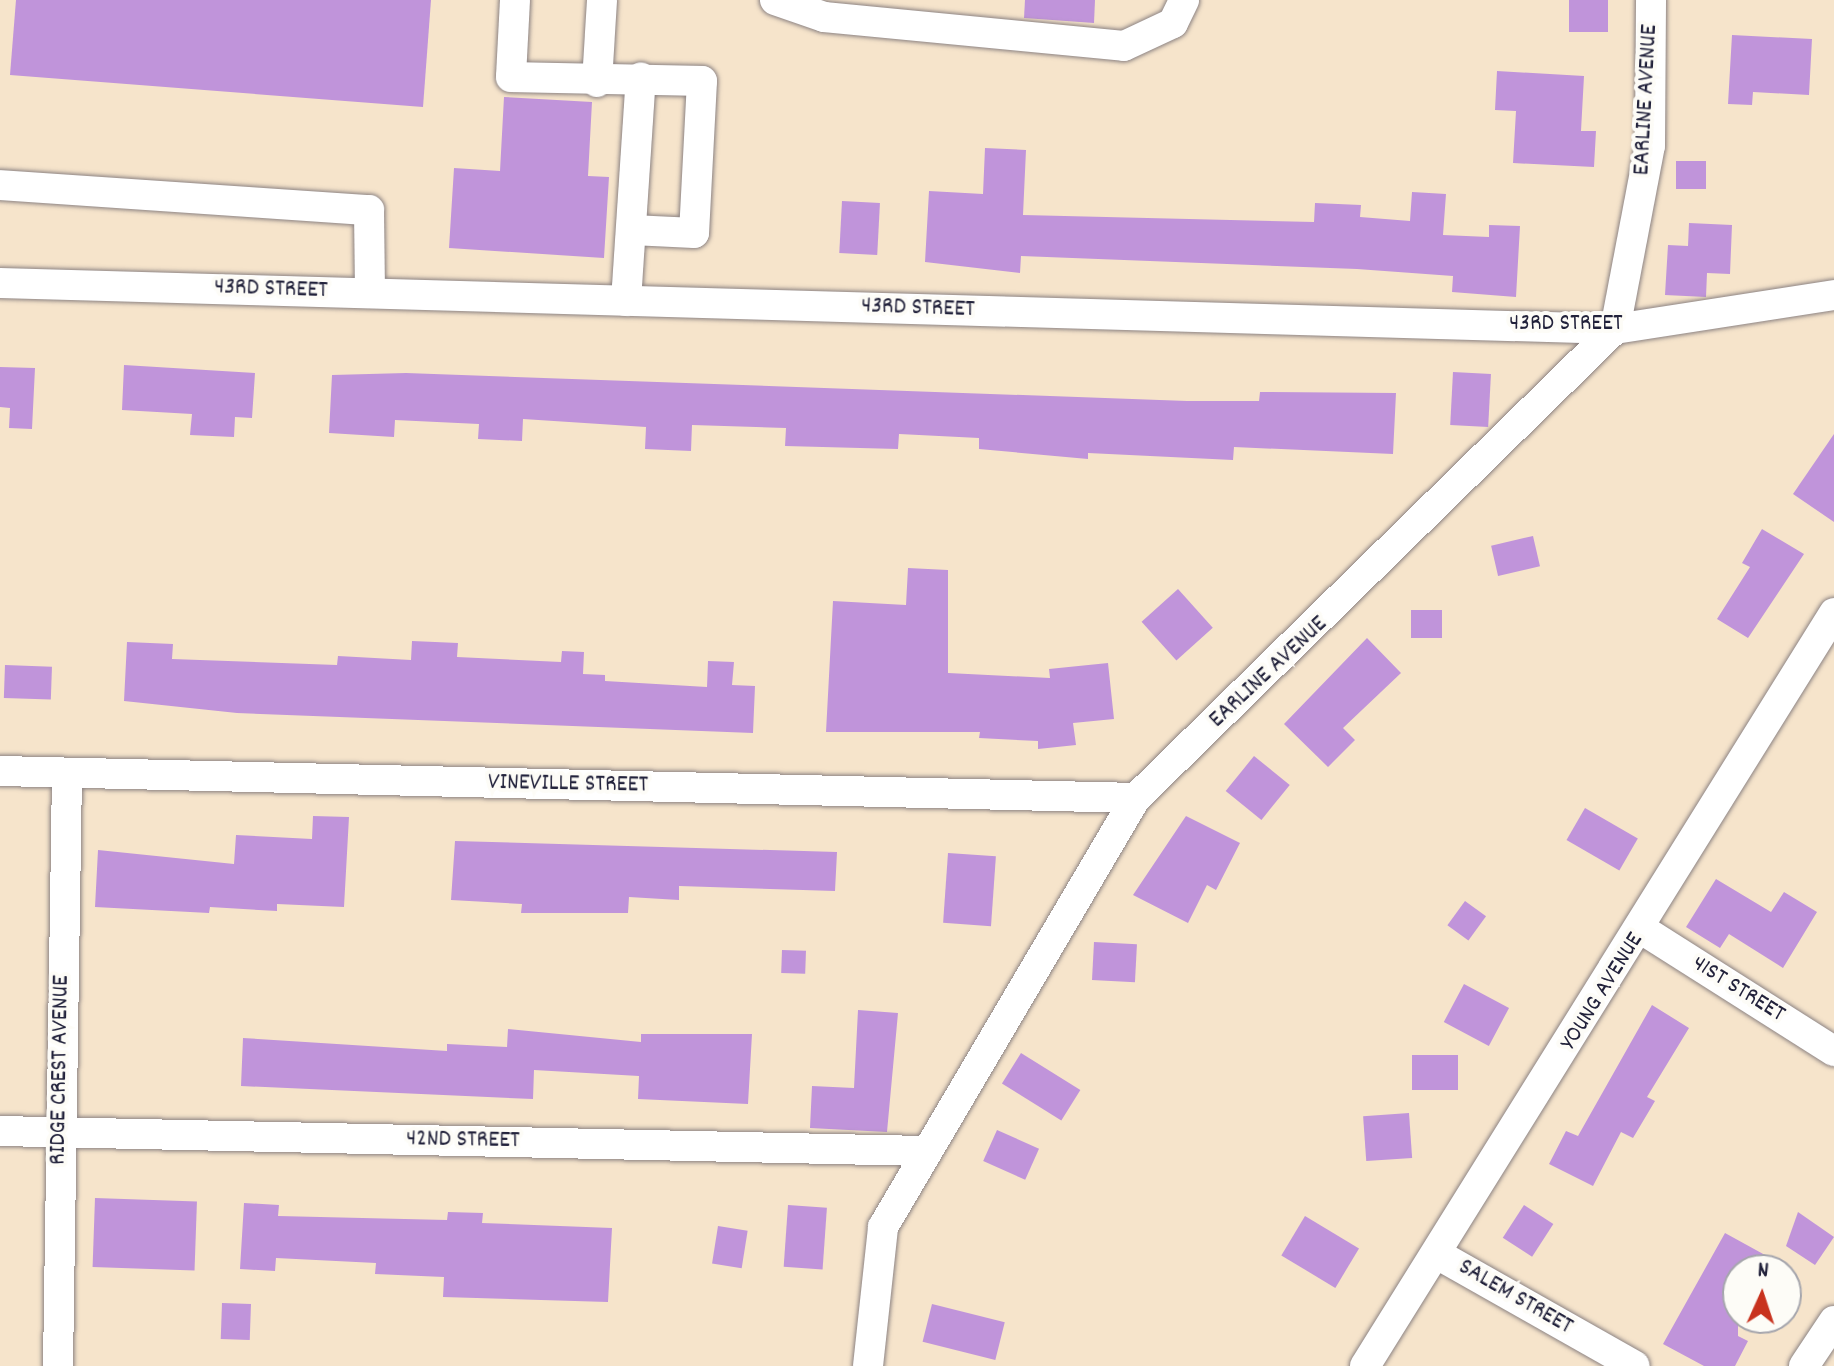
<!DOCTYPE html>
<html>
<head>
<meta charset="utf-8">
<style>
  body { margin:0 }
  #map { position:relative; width:1834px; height:1366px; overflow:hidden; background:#f6e4cb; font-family:Dekko,sans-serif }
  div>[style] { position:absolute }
  .building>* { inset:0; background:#c094da; transform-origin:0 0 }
  .roads { filter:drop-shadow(0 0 2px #8c8383) drop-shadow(0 0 2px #8c8383) }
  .minor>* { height:30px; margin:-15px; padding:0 15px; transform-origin:15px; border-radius:15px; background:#fff }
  span { translate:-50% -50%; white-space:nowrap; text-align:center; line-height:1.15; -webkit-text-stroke:8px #fdfcf7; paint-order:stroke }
  .street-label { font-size:24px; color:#22223b }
  .north { position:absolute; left:1722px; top:1254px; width:80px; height:80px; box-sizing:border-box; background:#fdfcf7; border:2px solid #a5a5ac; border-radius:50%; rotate:3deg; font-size:22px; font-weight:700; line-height:32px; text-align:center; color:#22223b }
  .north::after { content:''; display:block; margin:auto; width:28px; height:36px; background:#c8321e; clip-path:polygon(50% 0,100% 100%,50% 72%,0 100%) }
</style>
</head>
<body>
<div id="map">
  <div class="building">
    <i style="clip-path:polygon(16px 0,431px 0,423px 107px,10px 75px)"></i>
    <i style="clip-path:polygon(1025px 0,1095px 0,1094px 23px,1024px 18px)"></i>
    <i style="left:1569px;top:0;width:39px;height:32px"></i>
    <i style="clip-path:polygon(1732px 35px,1812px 39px,1809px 95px,1753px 92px,1752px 105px,1728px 104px)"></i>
    <i style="clip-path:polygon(1497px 71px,1584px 76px,1581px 131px,1596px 131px,1594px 167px,1513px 163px,1516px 111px,1495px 110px)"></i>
    <i style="clip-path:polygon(504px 97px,592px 102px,588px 176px,609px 177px,604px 258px,449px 248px,454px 168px,500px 171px)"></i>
    <i style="clip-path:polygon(985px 148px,1026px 150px,1023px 215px,1314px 222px,1315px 203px,1361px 205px,1360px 217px,1410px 221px,1412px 192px,1446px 194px,1443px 235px,1489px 237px,1489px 225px,1520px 226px,1516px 297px,1452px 292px,1453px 276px,1357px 269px,1021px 256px,1020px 273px,925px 262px,929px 191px,983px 194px)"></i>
    <i style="left:1676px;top:161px;width:30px;height:28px"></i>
    <i style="left:842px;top:201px;width:38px;height:52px;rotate:3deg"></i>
    <i style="clip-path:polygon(1689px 223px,1732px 225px,1730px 274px,1707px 273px,1706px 297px,1665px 295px,1668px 245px,1688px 246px)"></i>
    <i style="clip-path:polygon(124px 365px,255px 373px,252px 418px,235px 417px,234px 437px,190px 435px,192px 414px,122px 410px)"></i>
    <i style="clip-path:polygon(0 367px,35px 368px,32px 429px,9px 428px,10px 408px,0 407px)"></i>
    <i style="left:1453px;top:372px;width:38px;height:53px;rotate:3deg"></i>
    <i style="clip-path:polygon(406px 373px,1187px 401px,1259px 401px,1260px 392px,1396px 393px,1393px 454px,1234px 447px,1233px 460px,1088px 453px,1088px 459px,979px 449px,979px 438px,899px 434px,898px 449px,785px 446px,786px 428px,692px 425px,691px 451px,645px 449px,646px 427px,523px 419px,522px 441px,478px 439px,479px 424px,395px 420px,394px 437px,329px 433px,332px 375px)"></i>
    <i style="clip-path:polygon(1834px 434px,1834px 522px,1793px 494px)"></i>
    <i style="clip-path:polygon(1762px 529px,1804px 554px,1748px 638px,1717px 619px,1750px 567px,1742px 563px)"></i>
    <i style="left:1533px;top:536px;width:31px;height:43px;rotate:77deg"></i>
    <i style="clip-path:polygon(908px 568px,948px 570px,948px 673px,1050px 678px,1049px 669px,1108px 663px,1114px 719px,1073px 723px,1076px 745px,1038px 749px,1038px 741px,979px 738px,980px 732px,826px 732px,833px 601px,906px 605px)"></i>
    <i style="left:1178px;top:589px;width:52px;height:49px;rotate:48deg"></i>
    <i style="left:1442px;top:610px;width:28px;height:31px;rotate:90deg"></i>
    <i style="clip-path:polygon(1367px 638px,1401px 673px,1343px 728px,1355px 740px,1328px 767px,1284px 724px)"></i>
    <i style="clip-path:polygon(412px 641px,458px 643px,457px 657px,561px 662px,562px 651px,584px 652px,583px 674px,605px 675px,605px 681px,707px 687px,708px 661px,734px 662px,732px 685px,755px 686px,753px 733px,237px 713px,124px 701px,127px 642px,173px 644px,172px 659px,337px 665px,338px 656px,411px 660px)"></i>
    <i style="left:5px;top:665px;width:47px;height:33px;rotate:2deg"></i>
    <i style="left:1254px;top:756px;width:46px;height:45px;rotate:39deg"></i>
    <i style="left:1585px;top:808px;width:61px;height:37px;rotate:30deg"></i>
    <i style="clip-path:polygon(313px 816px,349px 817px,344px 907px,277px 904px,277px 911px,210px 907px,209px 913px,95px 907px,98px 850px,234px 864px,236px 835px,312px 839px)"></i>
    <i style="clip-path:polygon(1186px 816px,1240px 843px,1216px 890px,1207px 885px,1188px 923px,1133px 895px)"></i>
    <i style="clip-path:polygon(455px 841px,837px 852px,835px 891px,679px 886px,679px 900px,629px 897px,628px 913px,521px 913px,522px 904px,451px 900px)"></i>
    <i style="left:948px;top:853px;width:48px;height:70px;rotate:4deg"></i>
    <i style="clip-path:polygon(1716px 879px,1771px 912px,1784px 892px,1817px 912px,1783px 968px,1729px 934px,1720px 948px,1686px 927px)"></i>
    <i style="left:1465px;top:901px;width:26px;height:30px;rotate:36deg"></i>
    <i style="left:1094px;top:942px;width:43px;height:38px;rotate:3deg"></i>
    <i style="left:782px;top:950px;width:24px;height:23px;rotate:2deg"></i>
    <i style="left:1464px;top:984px;width:51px;height:43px;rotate:28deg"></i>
    <i style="clip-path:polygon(1652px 1005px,1689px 1028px,1647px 1097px,1655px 1101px,1633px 1138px,1621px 1132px,1593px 1186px,1549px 1164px,1566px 1131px,1578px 1136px)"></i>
    <i style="clip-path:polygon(858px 1010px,898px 1013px,887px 1132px,810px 1128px,812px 1086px,854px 1088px)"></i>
    <i style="clip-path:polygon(508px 1029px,641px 1042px,641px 1034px,752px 1034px,748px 1104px,638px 1099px,639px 1076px,534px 1070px,533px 1099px,241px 1086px,243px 1038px,447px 1051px,447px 1044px,507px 1047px)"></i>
    <i style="left:1021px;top:1053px;width:70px;height:36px;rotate:32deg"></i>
    <i style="left:1412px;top:1055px;width:46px;height:35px"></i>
    <i style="left:1409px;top:1113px;width:45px;height:46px;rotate:86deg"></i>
    <i style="left:997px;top:1130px;width:46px;height:34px;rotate:24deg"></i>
    <i style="left:95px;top:1198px;width:102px;height:69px;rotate:2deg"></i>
    <i style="clip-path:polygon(244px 1203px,279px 1205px,278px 1216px,447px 1220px,448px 1212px,483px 1213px,482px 1223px,612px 1228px,608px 1302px,443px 1297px,444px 1277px,375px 1274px,376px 1263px,276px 1258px,275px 1271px,240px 1269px)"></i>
    <i style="left:788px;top:1205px;width:39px;height:62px;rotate:4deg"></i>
    <i style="left:1524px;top:1205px;width:35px;height:39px;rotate:33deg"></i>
    <i style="clip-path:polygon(1798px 1212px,1834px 1237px,1815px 1265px,1786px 1246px)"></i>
    <i style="left:1305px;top:1216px;width:63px;height:46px;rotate:31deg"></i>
    <i style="left:718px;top:1226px;width:30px;height:38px;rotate:9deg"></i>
    <i style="clip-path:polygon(1725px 1233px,1792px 1270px,1738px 1270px,1738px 1336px,1748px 1341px,1735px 1366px,1704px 1366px,1663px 1344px)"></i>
    <i style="left:222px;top:1303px;width:29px;height:36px;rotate:2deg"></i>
    <i style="left:932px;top:1304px;width:75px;height:39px;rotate:14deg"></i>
  </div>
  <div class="roads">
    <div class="minor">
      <i style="left:515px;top:0;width:77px;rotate:93deg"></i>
      <i style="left:511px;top:77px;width:191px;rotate:1.2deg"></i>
      <i style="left:702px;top:81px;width:152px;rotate:93deg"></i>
      <i style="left:694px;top:233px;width:62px;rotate:-177.2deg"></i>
      <i style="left:775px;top:0;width:52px;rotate:19.1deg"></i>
      <i style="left:824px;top:17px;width:301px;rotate:5.5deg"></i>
      <i style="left:1124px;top:46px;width:54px;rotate:-25.1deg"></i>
      <i style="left:1173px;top:23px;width:25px;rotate:-64deg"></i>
      <i style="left:597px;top:82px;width:82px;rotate:-86.5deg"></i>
      <i style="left:0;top:185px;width:370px;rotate:3.9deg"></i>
      <i style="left:369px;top:210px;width:83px;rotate:89.3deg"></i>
      <i style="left:0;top:283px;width:1616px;rotate:1.63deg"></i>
      <i style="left:1615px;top:329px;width:222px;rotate:-8.8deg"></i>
      <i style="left:626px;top:301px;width:224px;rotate:-86.2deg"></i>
      <i style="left:0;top:771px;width:1136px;rotate:1.36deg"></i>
      <i style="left:1643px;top:930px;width:226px;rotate:32.4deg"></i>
      <i style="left:0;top:1131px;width:927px;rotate:1.24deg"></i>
      <i style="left:1437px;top:1254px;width:227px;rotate:29.5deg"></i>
      <i style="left:58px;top:1366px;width:592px;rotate:-89.13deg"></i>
      <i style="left:868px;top:1366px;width:140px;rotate:-83.8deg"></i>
      <i style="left:883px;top:1227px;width:498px;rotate:-59.5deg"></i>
      <i style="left:1136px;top:798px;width:670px;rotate:-44.4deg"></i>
      <i style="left:1615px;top:329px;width:186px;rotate:-79.2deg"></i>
      <i style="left:1650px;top:146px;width:146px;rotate:-89.6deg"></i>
      <i style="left:1365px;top:1366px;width:887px;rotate:-58.08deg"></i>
      <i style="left:1804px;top:1366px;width:54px;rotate:-56.3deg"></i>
    </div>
  </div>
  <div class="street-label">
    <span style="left:1647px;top:100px;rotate:-87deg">EARLINE AVENUE</span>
    <span style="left:271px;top:290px;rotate:2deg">43RD STREET</span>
    <span style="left:918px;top:309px;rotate:2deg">43RD STREET</span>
    <span style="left:1566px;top:325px">43RD STREET</span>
    <span style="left:1269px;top:673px;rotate:-43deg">EARLINE AVENUE</span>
    <span style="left:568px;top:785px;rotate:1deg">VINEVILLE STREET</span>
    <span style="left:1738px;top:990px;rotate:32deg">41ST STREET</span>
    <span style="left:1603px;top:992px;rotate:-58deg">YOUNG AVENUE</span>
    <span style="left:61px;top:1070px;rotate:-89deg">RIDGE CREST AVENUE</span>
    <span style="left:463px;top:1141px;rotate:1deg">42ND STREET</span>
    <span style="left:1515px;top:1298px;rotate:30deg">SALEM STREET</span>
  </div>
  <div class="north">N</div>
</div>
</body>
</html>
